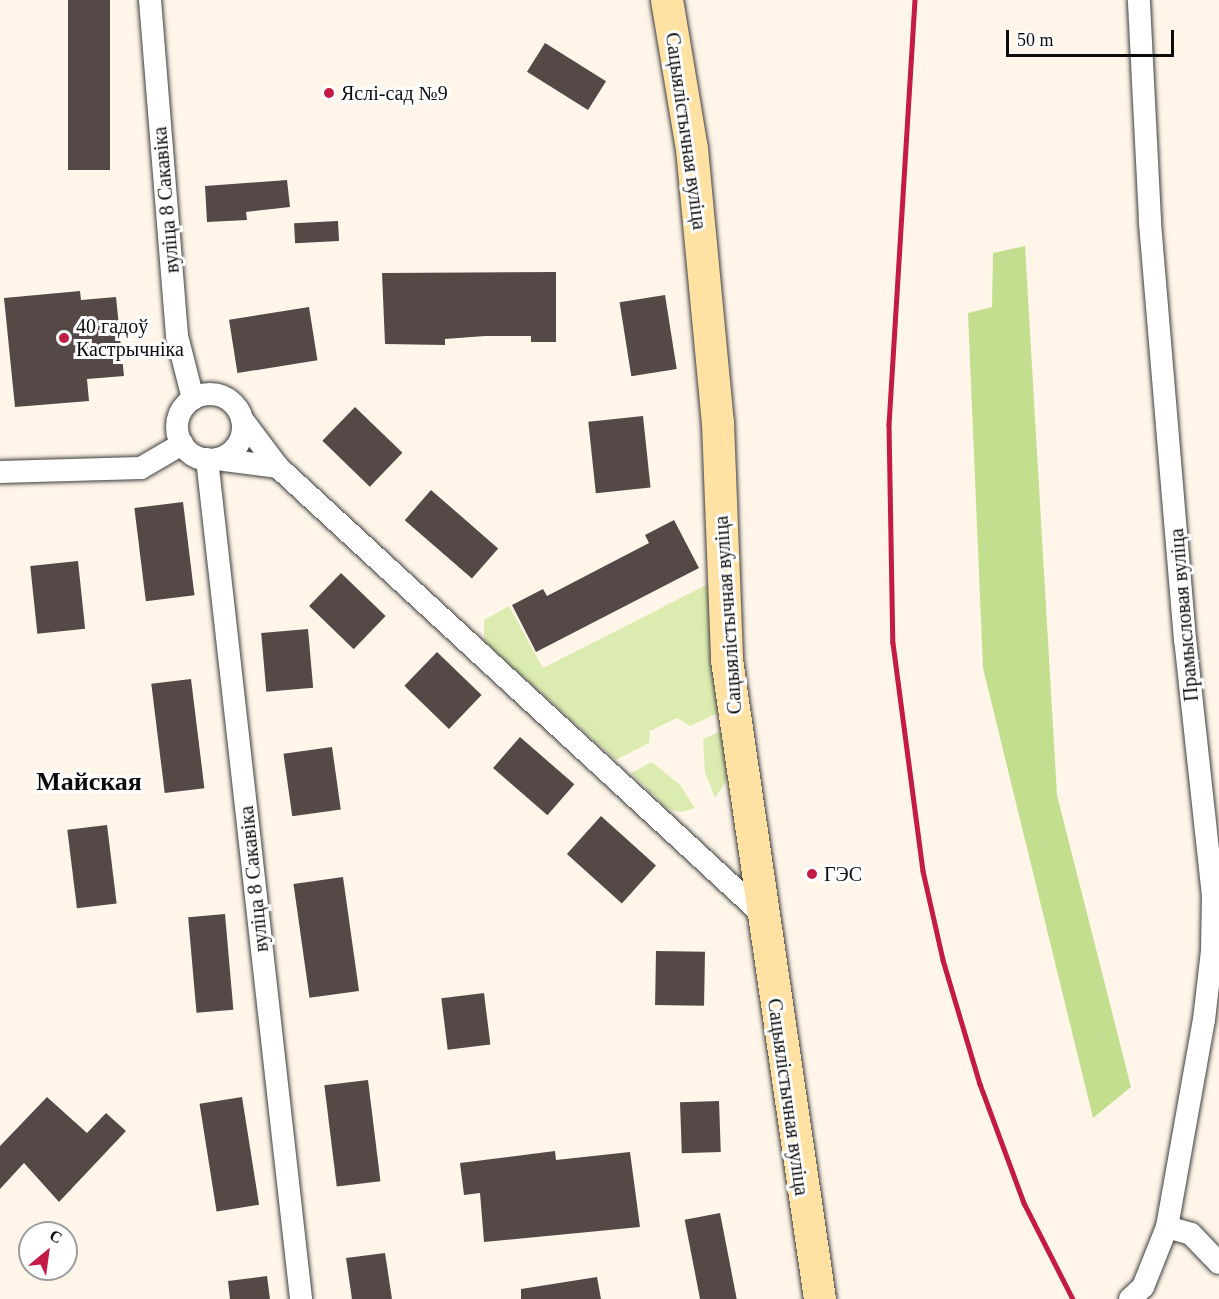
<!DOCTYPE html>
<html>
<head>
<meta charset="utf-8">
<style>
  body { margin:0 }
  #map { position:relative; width:1219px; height:1299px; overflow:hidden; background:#fff6e9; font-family:"Times New Roman",serif }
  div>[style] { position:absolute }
  .green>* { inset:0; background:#dcecb0 }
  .forest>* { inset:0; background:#c3de8e }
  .building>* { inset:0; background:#544947; transform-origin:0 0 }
  .roads { filter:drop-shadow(0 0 2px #3e3e3e) drop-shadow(0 0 2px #3e3e3e) }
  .street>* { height:22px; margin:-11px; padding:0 11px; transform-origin:11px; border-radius:11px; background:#fff }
  .street>.ring { margin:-11px; padding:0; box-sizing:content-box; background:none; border:22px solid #fff; border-radius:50% }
  .secondary>* { height:32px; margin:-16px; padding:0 16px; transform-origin:16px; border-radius:16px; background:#ffe1a4 }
  .rail>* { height:4.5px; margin:-2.25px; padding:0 2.25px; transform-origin:2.25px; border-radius:2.25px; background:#c41a46 }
  .dots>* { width:16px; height:16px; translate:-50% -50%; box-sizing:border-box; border:3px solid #fff; border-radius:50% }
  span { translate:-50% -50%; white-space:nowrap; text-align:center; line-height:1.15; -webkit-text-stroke:6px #fff; paint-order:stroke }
  .poi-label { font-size:20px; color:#0b0b0b }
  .left { translate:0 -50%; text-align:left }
  .street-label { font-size:20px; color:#0b0b0b }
  .district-label { font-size:26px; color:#0b0b0b; font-weight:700 }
  .north { position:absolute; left:18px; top:1221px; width:60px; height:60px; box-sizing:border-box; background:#fff; border:2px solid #9d9d9d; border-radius:50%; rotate:29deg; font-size:16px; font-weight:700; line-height:24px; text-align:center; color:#0b0b0b }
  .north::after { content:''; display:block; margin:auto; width:21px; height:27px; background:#c41a46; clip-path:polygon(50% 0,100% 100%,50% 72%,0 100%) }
  .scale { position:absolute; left:1006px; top:30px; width:168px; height:27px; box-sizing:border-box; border:3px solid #0b0b0b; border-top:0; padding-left:8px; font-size:18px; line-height:21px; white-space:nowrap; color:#0b0b0b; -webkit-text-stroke:4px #fff; paint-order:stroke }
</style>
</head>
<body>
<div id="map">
  <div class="green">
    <i style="clip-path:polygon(716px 580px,722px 711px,690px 726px,677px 718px,650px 731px,649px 743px,616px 760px,484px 641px,484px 620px,509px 606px,543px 668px)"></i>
    <i style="clip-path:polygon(727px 728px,731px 774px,715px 798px,705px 773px,703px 739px)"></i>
    <i style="clip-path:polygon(652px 762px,680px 785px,695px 808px,681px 812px,668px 809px,631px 773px)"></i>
  </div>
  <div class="forest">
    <i style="clip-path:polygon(1025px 246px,1057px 795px,1131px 1087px,1093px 1118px,983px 668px,968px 313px,992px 307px,993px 253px)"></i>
  </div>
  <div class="building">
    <i style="left:68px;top:0;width:42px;height:170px"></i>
    <i style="left:545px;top:43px;width:72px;height:34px;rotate:32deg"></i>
    <i style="clip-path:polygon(287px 180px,290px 207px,246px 212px,247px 220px,207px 222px,205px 186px)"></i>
    <i style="left:338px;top:221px;width:20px;height:44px;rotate:87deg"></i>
    <i style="clip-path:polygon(556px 272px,556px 342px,531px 342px,531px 336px,485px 336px,445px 339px,445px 345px,385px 344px,382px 273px)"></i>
    <i style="clip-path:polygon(80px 291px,81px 300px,116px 297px,124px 376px,87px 379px,89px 401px,15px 407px,4px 298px)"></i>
    <i style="left:665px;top:295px;width:75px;height:46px;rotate:81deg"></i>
    <i style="left:309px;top:307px;width:54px;height:81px;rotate:81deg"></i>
    <i style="left:355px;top:407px;width:66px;height:47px;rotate:44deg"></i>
    <i style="left:643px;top:416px;width:72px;height:55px;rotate:84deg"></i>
    <i style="left:431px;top:490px;width:89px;height:40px;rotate:41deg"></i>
    <i style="left:183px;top:502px;width:94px;height:49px;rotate:83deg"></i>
    <i style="clip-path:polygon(674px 520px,699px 568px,536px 652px,512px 605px,543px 589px,547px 596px,649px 543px,645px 535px)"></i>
    <i style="left:78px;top:561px;width:68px;height:48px;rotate:84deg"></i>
    <i style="left:341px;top:573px;width:62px;height:46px;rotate:44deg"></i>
    <i style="left:308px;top:629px;width:59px;height:47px;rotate:85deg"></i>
    <i style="left:437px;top:652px;width:62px;height:47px;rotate:44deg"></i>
    <i style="left:191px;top:679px;width:110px;height:40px;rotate:83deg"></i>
    <i style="left:520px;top:737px;width:72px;height:41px;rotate:41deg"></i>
    <i style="left:332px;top:747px;width:63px;height:49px;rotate:82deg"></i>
    <i style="left:601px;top:816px;width:74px;height:51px;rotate:42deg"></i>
    <i style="left:107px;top:825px;width:79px;height:40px;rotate:83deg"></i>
    <i style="left:343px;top:877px;width:115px;height:50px;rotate:82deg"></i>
    <i style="left:225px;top:914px;width:96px;height:37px;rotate:85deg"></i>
    <i style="left:656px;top:951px;width:49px;height:54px;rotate:1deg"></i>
    <i style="left:484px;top:993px;width:52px;height:43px;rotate:83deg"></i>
    <i style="left:368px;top:1080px;width:102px;height:44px;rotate:83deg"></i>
    <i style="clip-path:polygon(47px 1097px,87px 1133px,106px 1113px,126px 1131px,59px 1202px,24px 1163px,0 1189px,0 1146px)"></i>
    <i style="left:242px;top:1097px;width:109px;height:43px;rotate:81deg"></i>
    <i style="left:719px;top:1101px;width:51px;height:39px;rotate:88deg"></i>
    <i style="clip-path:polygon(555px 1151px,556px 1160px,630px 1152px,640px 1227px,484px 1242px,480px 1193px,464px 1195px,460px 1163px)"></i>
    <i style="left:720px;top:1213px;width:88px;height:36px;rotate:79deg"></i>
    <i style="clip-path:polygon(385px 1253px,392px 1299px,352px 1299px,346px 1258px)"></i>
    <i style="clip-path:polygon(267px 1276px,270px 1299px,230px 1299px,228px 1281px)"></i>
    <i style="clip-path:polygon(597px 1277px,601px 1299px,521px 1299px,521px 1289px)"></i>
  </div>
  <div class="roads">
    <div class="street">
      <i style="left:150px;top:0;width:337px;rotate:85.4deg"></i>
      <i style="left:177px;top:336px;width:65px;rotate:75.7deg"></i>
      <i class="ring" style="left:177px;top:394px;width:44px;height:44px"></i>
      <i style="left:242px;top:419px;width:60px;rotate:53.1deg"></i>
      <i style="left:278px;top:467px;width:657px;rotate:42.72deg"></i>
      <i style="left:207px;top:459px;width:845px;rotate:83.61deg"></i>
      <i style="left:217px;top:459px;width:62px;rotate:7.5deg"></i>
      <i style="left:0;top:472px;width:141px;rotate:-1.6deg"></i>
      <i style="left:141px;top:468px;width:48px;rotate:-30.3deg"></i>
      <i style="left:1167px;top:1227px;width:25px;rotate:16deg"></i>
      <i style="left:1191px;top:1234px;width:40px;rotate:46deg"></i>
      <i style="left:1130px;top:1299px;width:18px;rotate:-43deg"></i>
      <i style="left:1143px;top:1287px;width:65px;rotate:-68.2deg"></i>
      <i style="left:1167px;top:1227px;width:210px;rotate:-79.9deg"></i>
      <i style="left:1204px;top:1020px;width:69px;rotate:-83.4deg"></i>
      <i style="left:1212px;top:951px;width:55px;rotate:-89deg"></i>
      <i style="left:1213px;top:896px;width:258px;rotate:-96.2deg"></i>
      <i style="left:1185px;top:640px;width:421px;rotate:-94.8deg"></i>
      <i style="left:1150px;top:220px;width:220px;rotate:-92.9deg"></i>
    </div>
    <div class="secondary">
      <i style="left:667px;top:0;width:151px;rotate:80.5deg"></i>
      <i style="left:692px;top:149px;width:275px;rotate:84.6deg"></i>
      <i style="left:718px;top:423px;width:237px;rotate:87.8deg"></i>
      <i style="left:727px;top:660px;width:646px;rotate:81.72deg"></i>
    </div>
  </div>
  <div class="rail">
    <i style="left:915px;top:0;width:425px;rotate:93.5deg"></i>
    <i style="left:889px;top:424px;width:219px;rotate:89deg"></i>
    <i style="left:893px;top:643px;width:230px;rotate:82.5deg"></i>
    <i style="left:923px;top:871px;width:91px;rotate:77.3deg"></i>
    <i style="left:943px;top:960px;width:129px;rotate:73.4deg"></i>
    <i style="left:980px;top:1084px;width:127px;rotate:69.7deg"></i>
    <i style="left:1024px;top:1203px;width:108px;rotate:63deg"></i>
  </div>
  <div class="dots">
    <i style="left:329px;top:93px;background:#c41a46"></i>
    <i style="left:64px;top:338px;background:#c41a46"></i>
    <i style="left:812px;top:874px;background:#c41a46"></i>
  </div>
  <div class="poi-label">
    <span class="left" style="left:341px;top:93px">Яслі-сад №9</span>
    <span class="left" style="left:76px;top:338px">40 гадоў<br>Кастрычніка</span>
    <span class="left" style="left:824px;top:874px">ГЭС</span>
  </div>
  <div class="street-label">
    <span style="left:686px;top:131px;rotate:82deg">Сацыялістычная вуліца</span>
    <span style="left:166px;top:200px;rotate:-95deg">вуліца 8 Сакавіка</span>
    <span style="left:728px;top:615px;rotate:-94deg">Сацыялістычная вуліца</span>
    <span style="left:1184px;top:615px;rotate:-95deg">Прамысловая вуліца</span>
    <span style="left:254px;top:879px;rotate:-96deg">вуліца 8 Сакавіка</span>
    <span style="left:788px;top:1097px;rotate:82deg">Сацыялістычная вуліца</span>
  </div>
  <div class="district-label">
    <span style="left:89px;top:782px">Майская</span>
  </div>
  <div class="north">С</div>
  <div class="scale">50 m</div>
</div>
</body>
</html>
